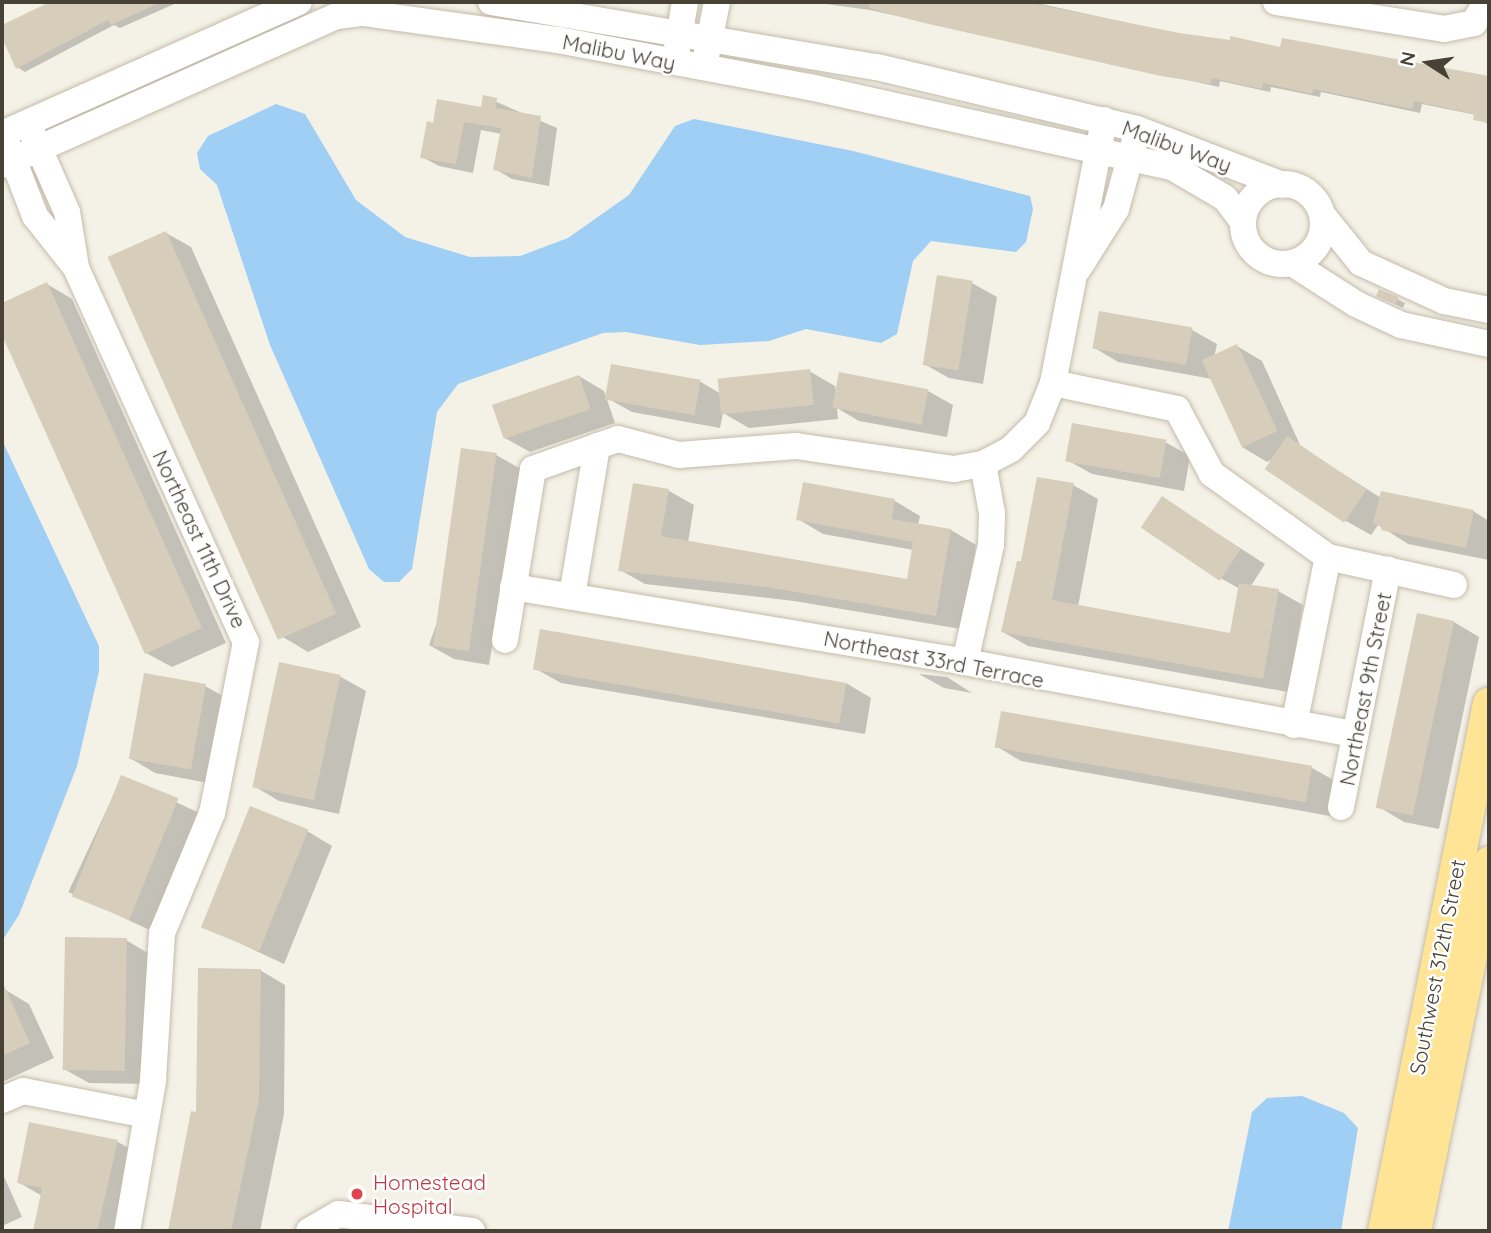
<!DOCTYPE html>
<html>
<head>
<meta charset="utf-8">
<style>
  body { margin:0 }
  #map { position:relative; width:1491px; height:1233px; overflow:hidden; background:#f4f1e6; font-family:Quicksand,sans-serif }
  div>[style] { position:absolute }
  .water>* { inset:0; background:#9fcff5 }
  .shadow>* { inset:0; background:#0003; transform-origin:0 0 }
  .building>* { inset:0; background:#d7cdbb; transform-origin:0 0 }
  .roads { filter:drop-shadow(0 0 2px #c3bcab) drop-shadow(0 0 2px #c3bcab) }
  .minor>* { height:26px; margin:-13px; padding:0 13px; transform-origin:13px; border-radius:13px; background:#fff }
  .minor>.ring { margin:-13px; padding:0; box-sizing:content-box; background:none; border:26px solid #fff; border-radius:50% }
  .major>* { height:33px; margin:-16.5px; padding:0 16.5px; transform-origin:16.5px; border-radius:16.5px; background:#ffe495 }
  .dots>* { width:19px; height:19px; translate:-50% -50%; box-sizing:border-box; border:4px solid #fff; border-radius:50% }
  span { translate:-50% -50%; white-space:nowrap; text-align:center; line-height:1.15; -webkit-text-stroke:5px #fff; paint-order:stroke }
  .street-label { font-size:21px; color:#484135 }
  .health-label { font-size:21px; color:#be3a42 }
  .left { translate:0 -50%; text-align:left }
  .frame { position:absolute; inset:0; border:4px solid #484135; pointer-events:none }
  .north { position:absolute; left:1393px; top:28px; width:70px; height:70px; -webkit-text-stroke:5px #fff; paint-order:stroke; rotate:282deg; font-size:19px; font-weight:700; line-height:28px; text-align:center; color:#484135 }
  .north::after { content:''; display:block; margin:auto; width:24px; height:32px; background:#484135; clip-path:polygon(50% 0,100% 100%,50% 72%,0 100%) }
</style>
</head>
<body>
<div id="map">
  <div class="water">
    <i style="clip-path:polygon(276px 104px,305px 114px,356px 200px,405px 237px,470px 257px,520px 256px,568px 238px,629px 195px,675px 126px,694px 119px,853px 151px,1030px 196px,1033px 209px,1026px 242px,1016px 252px,931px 241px,913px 261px,897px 334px,881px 343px,806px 329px,769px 341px,700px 345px,626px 332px,603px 333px,458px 384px,437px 412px,412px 569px,399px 582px,384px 582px,369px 569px,270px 345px,217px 185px,200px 169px,197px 153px,208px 136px)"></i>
    <i style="clip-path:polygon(2px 440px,99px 646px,99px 671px,77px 766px,19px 915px,2px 941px)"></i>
    <i style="clip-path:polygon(1302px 1096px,1344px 1113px,1358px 1128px,1341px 1231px,1228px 1231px,1252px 1112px,1267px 1098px)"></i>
  </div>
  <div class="shadow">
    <i style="clip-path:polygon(58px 2px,179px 2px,120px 28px,114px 25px,25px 72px,17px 67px,2px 27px)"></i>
    <i style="clip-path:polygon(811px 2px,1032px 2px,1179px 34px,1281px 49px,1283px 40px,1489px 80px,1489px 125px,1476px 115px,1422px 104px,1420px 113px,1321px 92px,1320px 97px,1271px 87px,1270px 92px,1220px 81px,1219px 87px,870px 10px)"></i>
    <i style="clip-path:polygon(485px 97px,557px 128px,549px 186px,512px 179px,495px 169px,502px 134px,481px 130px,473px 173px,439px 166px,422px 157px,434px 125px,482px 109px)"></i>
    <i style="clip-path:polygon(166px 233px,191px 247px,361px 627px,308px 652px,283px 637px)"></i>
    <i style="clip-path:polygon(972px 283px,997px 297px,983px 384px,949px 378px,924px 364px)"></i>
    <i style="clip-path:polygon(47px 284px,72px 299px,226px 643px,172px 667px,146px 653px,2px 331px,2px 305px)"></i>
    <i style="clip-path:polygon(1397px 299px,1405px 303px,1403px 308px,1386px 300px)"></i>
    <i style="clip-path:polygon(1101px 313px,1192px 330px,1217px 344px,1214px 358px,1237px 346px,1262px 361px,1301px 447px,1381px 498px,1473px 511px,1489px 521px,1489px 560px,1408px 544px,1378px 525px,1371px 535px,1346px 521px,1276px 457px,1267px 462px,1242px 447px,1212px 379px,1118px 362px,1093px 347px)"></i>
    <i style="clip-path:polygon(612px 366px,701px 382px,721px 394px,809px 371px,835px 386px,836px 394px,928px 391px,953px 405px,947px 437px,859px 421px,837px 408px,838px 419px,749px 428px,723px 413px,720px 428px,632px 412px,607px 398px)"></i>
    <i style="clip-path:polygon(579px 376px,604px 391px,615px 423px,530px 452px,505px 438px)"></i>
    <i style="clip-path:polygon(1165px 442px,1190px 456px,1184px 491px,1092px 474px,1067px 460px)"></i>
    <i style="clip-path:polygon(496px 455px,521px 469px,489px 665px,454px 659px,429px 645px)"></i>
    <i style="clip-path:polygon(804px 484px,895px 501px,920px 516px,918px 525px,951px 530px,976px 545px,961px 629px,794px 601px,645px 584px,620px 570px,634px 485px,669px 491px,694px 505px,688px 543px,908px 581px,914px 550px,823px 534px,798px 519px)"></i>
    <i style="clip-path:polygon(1073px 485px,1098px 499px,1078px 607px,1232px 635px,1240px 589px,1222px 579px,1162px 498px,1265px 564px,1251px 586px,1278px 591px,1303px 605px,1288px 692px,1028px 646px,1003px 632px,1023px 563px)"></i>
    <i style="clip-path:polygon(1418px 615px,1454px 622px,1479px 637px,1439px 829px,1404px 822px,1379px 807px)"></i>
    <i style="clip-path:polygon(280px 664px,341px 677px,366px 691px,339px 814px,279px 801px,254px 786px)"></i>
    <i style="clip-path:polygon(536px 669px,846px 683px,871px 698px,865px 734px,561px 683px)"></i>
    <i style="clip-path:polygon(919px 674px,947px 677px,972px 693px,944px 688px)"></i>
    <i style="clip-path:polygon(205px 686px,230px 700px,214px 784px,155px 773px,130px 758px)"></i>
    <i style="clip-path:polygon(1002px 713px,1312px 768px,1337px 782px,1330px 816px,1021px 761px,996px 746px)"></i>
    <i style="left:122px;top:777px;width:89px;height:127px;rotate:25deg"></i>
    <i style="clip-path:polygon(307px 831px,332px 846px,284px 964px,203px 926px)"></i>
    <i style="clip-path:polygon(126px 940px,151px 955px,149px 1084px,89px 1083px,64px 1069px)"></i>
    <i style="clip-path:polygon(260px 970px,285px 985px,284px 1114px,260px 1231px,169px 1231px,192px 1113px,197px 1114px)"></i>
    <i style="clip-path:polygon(4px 989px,29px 1004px,54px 1058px,2px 1082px)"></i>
    <i style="clip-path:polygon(30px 1124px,118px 1142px,143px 1156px,127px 1231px,35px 1231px,42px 1196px,18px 1182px)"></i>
    <i style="clip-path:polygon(2px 1172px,22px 1217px,2px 1226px)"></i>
  </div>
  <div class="building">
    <i style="clip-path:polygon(50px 2px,161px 2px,111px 25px,108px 20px,16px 69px,2px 38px,2px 25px)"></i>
    <i style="clip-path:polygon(870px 2px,1025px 2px,1179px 33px,1230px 40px,1230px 36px,1280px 47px,1282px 38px,1489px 76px,1489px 123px,1473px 120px,1474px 114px,1414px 101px,1412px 109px,1313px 89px,1312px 94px,1263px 83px,1262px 89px,1212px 78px,1211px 84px,1161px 76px,920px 22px,869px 8px)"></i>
    <i style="clip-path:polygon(483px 95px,497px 98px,496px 108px,541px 116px,532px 178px,493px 170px,501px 128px,464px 122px,456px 164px,420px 158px,427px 121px,433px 123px,437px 99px,481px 107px)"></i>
    <i style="left:166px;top:231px;width:419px;height:64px;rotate:66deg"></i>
    <i style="left:937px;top:275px;width:36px;height:91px;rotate:9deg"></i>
    <i style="clip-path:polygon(47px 282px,202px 628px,145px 654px,2px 335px,2px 303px)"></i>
    <i style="left:1379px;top:289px;width:21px;height:8px;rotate:23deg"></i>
    <i style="left:1099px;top:311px;width:95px;height:38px;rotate:10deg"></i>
    <i style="left:1237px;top:344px;width:96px;height:39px;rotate:65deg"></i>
    <i style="left:611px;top:364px;width:91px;height:36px;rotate:10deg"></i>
    <i style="left:810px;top:369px;width:36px;height:93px;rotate:84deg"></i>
    <i style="left:839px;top:372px;width:91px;height:36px;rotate:11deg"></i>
    <i style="left:579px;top:375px;width:36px;height:92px;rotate:71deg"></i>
    <i style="left:1072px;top:423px;width:96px;height:39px;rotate:10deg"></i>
    <i style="left:1287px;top:436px;width:96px;height:40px;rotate:34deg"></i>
    <i style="left:461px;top:448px;width:36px;height:200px;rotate:8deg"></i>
    <i style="clip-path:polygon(1037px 477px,1074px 483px,1052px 600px,1230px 633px,1239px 583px,1279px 589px,1263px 679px,1001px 632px,1017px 561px,1021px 561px)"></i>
    <i style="clip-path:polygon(803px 482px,895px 499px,892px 519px,951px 529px,936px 616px,767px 587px,618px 571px,633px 483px,669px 489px,661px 536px,907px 579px,913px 542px,796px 520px)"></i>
    <i style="clip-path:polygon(1381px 491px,1474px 510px,1466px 548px,1381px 530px,1382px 526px,1373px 524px)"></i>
    <i style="left:1162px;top:496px;width:95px;height:38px;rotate:34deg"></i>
    <i style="left:1417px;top:613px;width:38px;height:199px;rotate:12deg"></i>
    <i style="left:540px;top:629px;width:311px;height:41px;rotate:10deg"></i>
    <i style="left:279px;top:662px;width:63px;height:128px;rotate:12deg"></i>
    <i style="left:144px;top:673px;width:63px;height:87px;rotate:10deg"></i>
    <i style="left:1001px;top:711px;width:316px;height:37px;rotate:10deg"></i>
    <i style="left:121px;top:775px;width:62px;height:131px;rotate:22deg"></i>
    <i style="left:250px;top:806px;width:63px;height:131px;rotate:22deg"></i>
    <i style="left:65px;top:937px;width:62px;height:133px;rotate:1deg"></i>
    <i style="clip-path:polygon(198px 968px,261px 969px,259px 1099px,231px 1231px,168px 1231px,191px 1111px,196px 1112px)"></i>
    <i style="clip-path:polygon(2px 981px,30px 1043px,2px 1056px)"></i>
    <i style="clip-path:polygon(29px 1122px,118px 1140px,97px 1231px,33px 1231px,42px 1188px,17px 1183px)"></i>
  </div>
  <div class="roads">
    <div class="minor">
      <i style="left:491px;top:2px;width:391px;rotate:9.6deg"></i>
      <i style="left:877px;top:67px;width:267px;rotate:13.4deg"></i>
      <i style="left:1137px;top:129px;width:156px;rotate:21deg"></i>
      <i style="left:1276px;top:2px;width:170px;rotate:9.1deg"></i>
      <i style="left:1444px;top:29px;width:31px;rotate:-11deg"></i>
      <i style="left:1474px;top:23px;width:24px;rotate:-60deg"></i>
      <i style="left:677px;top:48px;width:47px;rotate:-80.1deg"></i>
      <i style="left:707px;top:52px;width:51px;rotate:-78.7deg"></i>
      <i style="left:3px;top:133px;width:89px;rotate:68.9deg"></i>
      <i style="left:35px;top:216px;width:66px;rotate:51.7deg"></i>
      <i style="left:76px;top:268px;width:411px;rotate:65.6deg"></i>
      <i style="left:246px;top:642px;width:174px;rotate:101.2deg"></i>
      <i style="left:212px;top:813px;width:130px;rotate:112.6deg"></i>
      <i style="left:162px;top:933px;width:148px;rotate:93.5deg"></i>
      <i style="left:153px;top:1081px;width:152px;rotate:99.8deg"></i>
      <i style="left:2px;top:134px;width:325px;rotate:-24deg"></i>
      <i style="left:33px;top:135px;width:84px;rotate:66.2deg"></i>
      <i style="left:67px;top:212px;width:56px;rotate:80.7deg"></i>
      <i style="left:2px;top:165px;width:367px;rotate:-24deg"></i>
      <i style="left:337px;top:16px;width:26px;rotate:-7deg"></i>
      <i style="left:363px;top:13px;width:197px;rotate:7.9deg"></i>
      <i style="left:558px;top:40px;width:256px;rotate:10.6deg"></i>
      <i style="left:810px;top:87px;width:371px;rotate:12.5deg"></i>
      <i style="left:1172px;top:167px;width:61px;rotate:30.3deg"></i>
      <i style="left:1225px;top:198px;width:26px;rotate:53deg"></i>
      <i class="ring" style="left:1243px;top:184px;width:54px;height:54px"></i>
      <i style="left:1324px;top:217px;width:59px;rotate:51.2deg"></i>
      <i style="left:1361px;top:263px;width:91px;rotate:24.6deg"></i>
      <i style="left:1444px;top:301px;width:46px;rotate:11.3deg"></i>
      <i style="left:1292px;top:263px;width:76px;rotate:32.6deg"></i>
      <i style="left:1356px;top:304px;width:50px;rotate:25deg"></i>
      <i style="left:1401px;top:325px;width:90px;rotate:12.2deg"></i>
      <i style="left:1078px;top:269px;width:71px;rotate:-57.7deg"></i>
      <i style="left:1116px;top:209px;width:68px;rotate:-74.7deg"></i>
      <i style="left:1053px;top:383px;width:127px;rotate:11.8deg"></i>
      <i style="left:1177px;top:409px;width:74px;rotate:61.7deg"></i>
      <i style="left:1212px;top:474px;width:143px;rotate:35.6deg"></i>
      <i style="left:1328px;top:557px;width:129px;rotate:12.5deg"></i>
      <i style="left:513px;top:587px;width:458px;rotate:9.4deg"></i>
      <i style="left:965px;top:662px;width:397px;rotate:10.5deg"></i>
      <i style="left:572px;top:596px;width:152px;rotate:-80.5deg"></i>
      <i style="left:505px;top:640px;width:173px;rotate:-80.7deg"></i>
      <i style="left:533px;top:469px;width:90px;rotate:-19.4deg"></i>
      <i style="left:618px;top:439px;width:63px;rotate:14.7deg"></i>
      <i style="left:679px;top:455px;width:117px;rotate:-4.4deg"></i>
      <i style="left:796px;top:446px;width:160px;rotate:8.3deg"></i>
      <i style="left:954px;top:469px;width:29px;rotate:-10deg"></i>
      <i style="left:983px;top:464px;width:32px;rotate:-28deg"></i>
      <i style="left:1011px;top:449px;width:37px;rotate:-45deg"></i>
      <i style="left:1037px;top:423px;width:43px;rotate:-68.2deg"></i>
      <i style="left:1053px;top:383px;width:268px;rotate:-79deg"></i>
      <i style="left:965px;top:662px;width:120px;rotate:-77.5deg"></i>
      <i style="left:991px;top:545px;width:32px;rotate:-88deg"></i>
      <i style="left:992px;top:513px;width:50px;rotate:-100.4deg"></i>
      <i style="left:1294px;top:725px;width:171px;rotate:-78.6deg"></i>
      <i style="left:1341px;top:807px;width:242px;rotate:-78.8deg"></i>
      <i style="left:2px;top:1100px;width:23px;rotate:-23deg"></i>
      <i style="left:23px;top:1091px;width:126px;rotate:11deg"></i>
      <i style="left:309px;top:1231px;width:34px;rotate:-30deg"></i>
      <i style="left:338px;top:1214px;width:135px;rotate:7.2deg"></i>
    </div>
    <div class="major">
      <i style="left:1384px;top:1231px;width:538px;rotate:-78.75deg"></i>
      <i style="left:1414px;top:1231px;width:376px;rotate:-78.5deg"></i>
    </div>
  </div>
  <div class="dots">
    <i style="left:357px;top:1194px;background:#e0444e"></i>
  </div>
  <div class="street-label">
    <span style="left:619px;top:52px;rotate:11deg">Malibu Way</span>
    <span style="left:1177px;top:146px;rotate:20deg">Malibu Way</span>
    <span style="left:200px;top:539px;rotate:65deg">Northeast 11th Drive</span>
    <span style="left:934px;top:659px;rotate:11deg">Northeast 33rd Terrace</span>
    <span style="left:1365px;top:689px;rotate:-79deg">Northeast 9th Street</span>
    <span style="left:1437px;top:967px;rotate:-79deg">Southwest 312th Street</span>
  </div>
  <div class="health-label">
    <span class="left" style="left:373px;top:1194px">Homestead<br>Hospital</span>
  </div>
  <div class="frame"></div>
  <div class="north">N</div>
</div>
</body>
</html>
